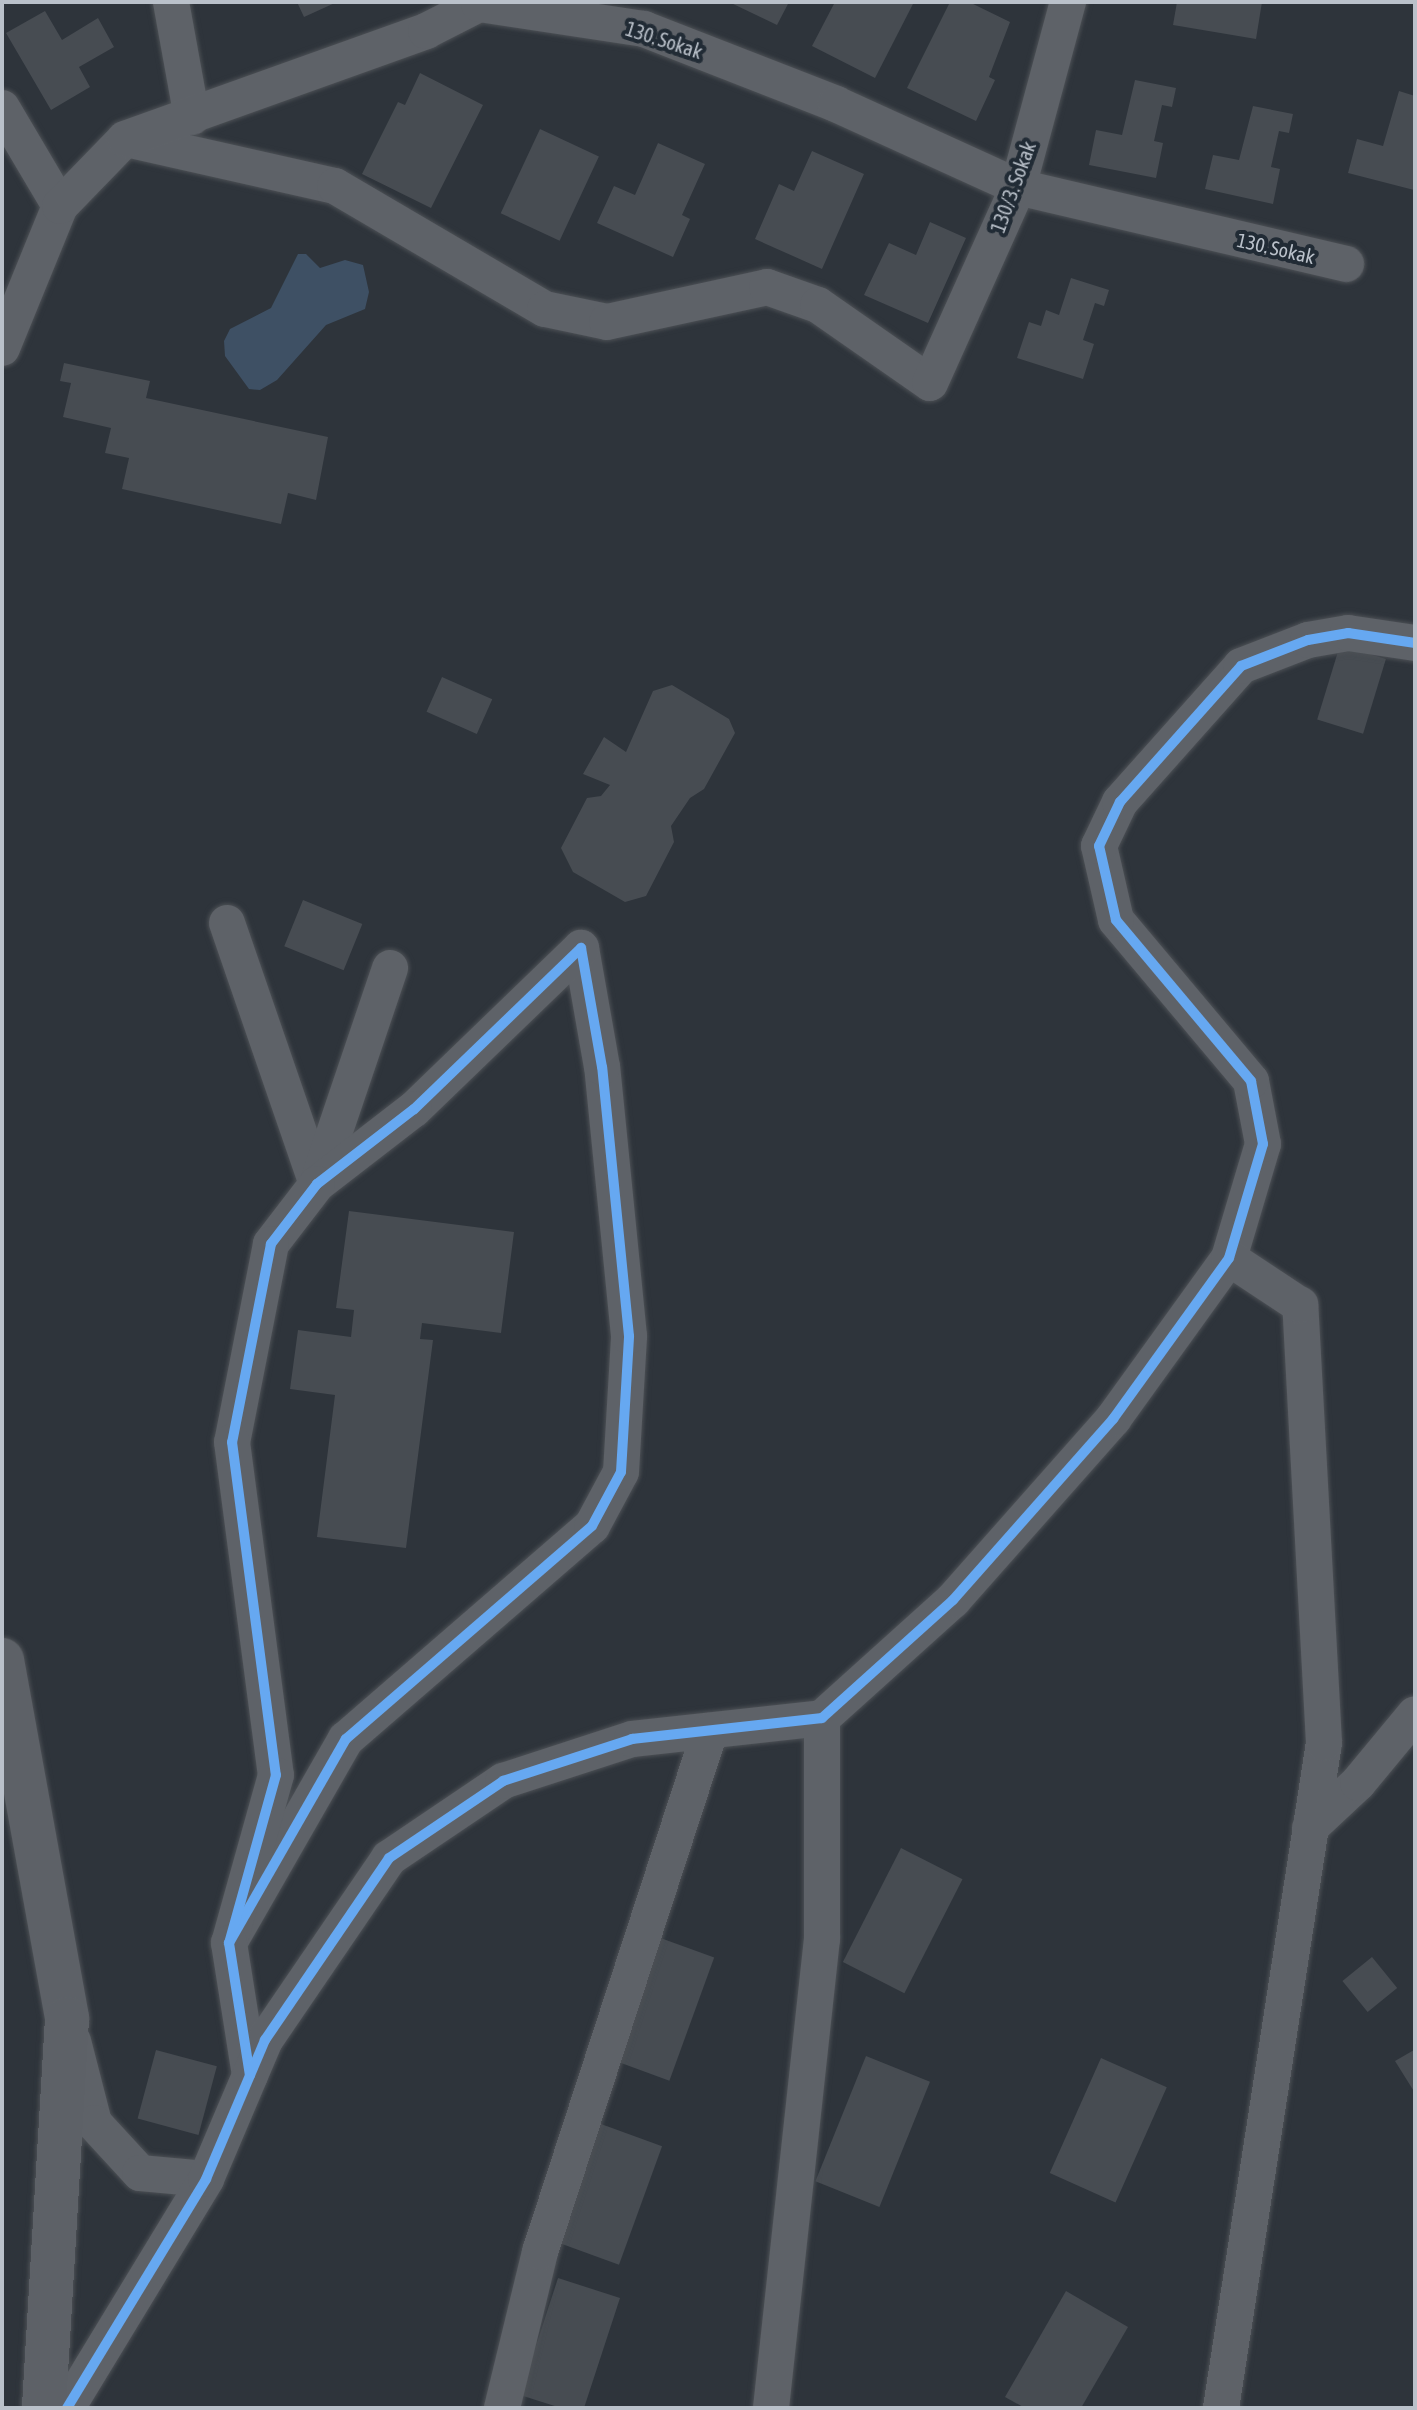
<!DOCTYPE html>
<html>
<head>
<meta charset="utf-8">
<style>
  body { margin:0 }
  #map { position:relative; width:1417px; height:2410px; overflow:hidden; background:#2e343b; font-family:"Asap Condensed",sans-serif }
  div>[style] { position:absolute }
  .water>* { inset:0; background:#3e5064 }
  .building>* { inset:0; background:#474c52; transform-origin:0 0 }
  .roads { filter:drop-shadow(0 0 2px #4c5055) drop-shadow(0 0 2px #4c5055) }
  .street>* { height:36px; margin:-18px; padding:0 18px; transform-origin:18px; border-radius:18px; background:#5e6268 }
  .secondary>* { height:44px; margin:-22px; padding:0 22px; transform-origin:22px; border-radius:22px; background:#5d6167 }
  .cycleway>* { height:10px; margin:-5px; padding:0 5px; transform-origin:5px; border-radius:5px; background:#66a8f1 }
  span { translate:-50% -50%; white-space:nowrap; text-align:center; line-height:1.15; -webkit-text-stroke:8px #212b35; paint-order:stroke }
  .street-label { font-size:20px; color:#bac1ca }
  .frame { position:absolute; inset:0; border:4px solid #bac1ca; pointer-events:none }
</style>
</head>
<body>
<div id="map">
  <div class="water">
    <i style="clip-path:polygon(298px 254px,306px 254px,320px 268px,345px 260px,363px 265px,369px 292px,365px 309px,326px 325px,277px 380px,260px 390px,249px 389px,225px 356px,224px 341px,230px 329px,271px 308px)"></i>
  </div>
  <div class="building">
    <i style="clip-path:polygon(297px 2px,337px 2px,304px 17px)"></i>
    <i style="clip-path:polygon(729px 2px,789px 2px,777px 25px)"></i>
    <i style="clip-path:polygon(835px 2px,914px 2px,875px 78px,812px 46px)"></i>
    <i style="clip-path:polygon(950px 2px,969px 2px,1010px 22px,989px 77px,995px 80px,976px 121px,907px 88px)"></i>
    <i style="clip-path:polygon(1177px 2px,1262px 2px,1256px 39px,1173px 25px)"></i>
    <i style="clip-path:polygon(45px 11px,62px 40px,98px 18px,114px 47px,79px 67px,90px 87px,51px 110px,6px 33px)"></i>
    <i style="clip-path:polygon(420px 73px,483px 105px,431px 208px,362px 174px,398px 102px,405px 105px)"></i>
    <i style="clip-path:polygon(1135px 80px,1176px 88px,1172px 107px,1162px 105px,1154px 141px,1163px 143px,1156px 178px,1089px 165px,1096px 130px,1122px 135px)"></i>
    <i style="clip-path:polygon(1399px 91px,1415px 96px,1414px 190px,1348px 173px,1357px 139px,1383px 146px)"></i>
    <i style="clip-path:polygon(1253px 106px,1293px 114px,1289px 133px,1279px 131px,1271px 167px,1280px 169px,1273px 204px,1205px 189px,1213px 155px,1239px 160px)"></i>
    <i style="left:540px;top:129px;width:65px;height:93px;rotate:25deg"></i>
    <i style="clip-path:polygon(658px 143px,705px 164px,682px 215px,690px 219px,673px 257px,597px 223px,614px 186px,635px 195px)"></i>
    <i style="clip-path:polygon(812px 151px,864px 174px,822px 269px,755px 239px,779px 184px,794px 191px)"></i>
    <i style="clip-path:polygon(930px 222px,966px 238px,928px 323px,864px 295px,889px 243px,916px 255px)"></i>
    <i style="clip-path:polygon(1071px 278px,1109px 290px,1104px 306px,1095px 303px,1083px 340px,1094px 344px,1083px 379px,1017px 358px,1029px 322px,1041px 326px,1046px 310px,1059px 315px)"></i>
    <i style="clip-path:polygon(64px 363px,150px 381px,146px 398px,328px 437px,316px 500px,288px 493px,281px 524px,122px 489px,129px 458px,105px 453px,111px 428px,63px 417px,71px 383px,60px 381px)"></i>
    <i style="left:1340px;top:645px;width:48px;height:78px;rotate:17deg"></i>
    <i style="left:442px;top:677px;width:55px;height:38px;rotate:24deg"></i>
    <i style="clip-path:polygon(672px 685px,729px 719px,735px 733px,704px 789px,690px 798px,671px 826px,674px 842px,646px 896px,625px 902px,573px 872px,561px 848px,587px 798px,601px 796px,610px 785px,583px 774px,604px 737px,626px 752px,653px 691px)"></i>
    <i style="left:303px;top:900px;width:64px;height:50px;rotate:22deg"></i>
    <i style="clip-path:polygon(349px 1211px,514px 1232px,501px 1333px,422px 1323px,420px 1339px,433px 1340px,406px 1548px,317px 1537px,335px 1395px,290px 1389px,298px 1330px,351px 1337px,354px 1310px,336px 1308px)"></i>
    <i style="left:901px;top:1848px;width:69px;height:128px;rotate:27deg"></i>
    <i style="left:655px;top:1936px;width:63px;height:131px;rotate:20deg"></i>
    <i style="left:1372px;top:1957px;width:40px;height:38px;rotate:51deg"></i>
    <i style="left:156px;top:2050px;width:63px;height:71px;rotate:15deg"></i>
    <i style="clip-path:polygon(1414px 2050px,1415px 2052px,1415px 2093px,1395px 2061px)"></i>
    <i style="left:866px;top:2056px;width:69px;height:135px;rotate:22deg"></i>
    <i style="left:1101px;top:2058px;width:72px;height:126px;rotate:24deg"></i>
    <i style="left:601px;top:2124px;width:65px;height:126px;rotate:20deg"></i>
    <i style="clip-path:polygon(558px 2278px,620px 2298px,584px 2408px,561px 2408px,520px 2395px)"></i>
    <i style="clip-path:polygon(1066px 2291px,1128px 2327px,1081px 2408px,1025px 2408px,1005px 2397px)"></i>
  </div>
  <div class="roads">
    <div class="street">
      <i style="left:171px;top:2px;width:117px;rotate:79.7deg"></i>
      <i style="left:2px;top:108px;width:114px;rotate:59.4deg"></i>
      <i style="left:126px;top:139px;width:214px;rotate:12.7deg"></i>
      <i style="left:335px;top:186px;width:243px;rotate:30.4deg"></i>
      <i style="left:545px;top:309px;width:63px;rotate:11.8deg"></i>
      <i style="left:607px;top:322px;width:164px;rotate:-12.3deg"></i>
      <i style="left:767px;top:287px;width:54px;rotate:19.4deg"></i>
      <i style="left:818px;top:305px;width:136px;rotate:34.9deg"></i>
      <i style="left:930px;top:383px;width:215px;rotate:-65.8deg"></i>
      <i style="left:1018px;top:187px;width:192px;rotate:-74.9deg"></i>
      <i style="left:2px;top:348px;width:153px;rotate:-67.8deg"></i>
      <i style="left:60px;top:206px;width:93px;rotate:-45.9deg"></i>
      <i style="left:125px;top:139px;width:320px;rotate:-19.7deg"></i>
      <i style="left:426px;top:31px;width:59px;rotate:-27deg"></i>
      <i style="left:479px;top:4px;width:167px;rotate:8.6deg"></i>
      <i style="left:644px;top:29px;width:206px;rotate:21.3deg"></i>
      <i style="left:836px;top:104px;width:200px;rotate:24.5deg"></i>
      <i style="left:1018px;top:187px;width:337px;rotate:13.2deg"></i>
      <i style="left:227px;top:923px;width:276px;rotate:71deg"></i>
      <i style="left:317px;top:1184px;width:228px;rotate:-71.3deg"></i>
      <i style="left:1310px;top:1828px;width:66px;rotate:-43.2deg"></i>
      <i style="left:1358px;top:1783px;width:89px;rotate:-50.4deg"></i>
      <i style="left:229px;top:1943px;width:235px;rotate:-60.2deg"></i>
      <i style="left:346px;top:1739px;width:325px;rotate:-40.9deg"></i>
      <i style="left:592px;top:1526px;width:61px;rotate:-61.8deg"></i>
      <i style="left:621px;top:1472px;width:136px;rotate:-86.6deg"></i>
      <i style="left:629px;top:1336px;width:270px;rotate:-95.7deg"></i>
      <i style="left:602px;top:1067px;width:121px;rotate:-100deg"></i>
      <i style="left:581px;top:948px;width:232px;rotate:136deg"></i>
      <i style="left:414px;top:1109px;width:123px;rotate:142.3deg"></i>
      <i style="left:317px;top:1184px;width:76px;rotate:127.5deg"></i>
      <i style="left:271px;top:1244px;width:202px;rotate:101.1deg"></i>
      <i style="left:232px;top:1442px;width:336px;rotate:82.5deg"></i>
      <i style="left:276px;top:1775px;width:174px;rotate:105.6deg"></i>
      <i style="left:229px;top:1943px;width:134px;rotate:81deg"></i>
      <i style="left:73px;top:2041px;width:85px;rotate:75.6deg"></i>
      <i style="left:94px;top:2123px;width:68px;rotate:47.4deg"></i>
      <i style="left:140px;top:2173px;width:66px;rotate:5.2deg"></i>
      <i style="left:67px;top:2408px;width:268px;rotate:-58.7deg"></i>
      <i style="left:206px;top:2179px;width:151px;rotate:-67deg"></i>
      <i style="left:265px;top:2040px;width:220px;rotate:-55.7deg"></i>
      <i style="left:389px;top:1858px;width:138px;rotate:-34deg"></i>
      <i style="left:503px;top:1781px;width:136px;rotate:-18deg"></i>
      <i style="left:632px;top:1739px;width:191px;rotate:-6.3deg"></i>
      <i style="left:822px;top:1718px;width:176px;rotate:-42deg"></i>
      <i style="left:953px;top:1600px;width:242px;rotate:-48.5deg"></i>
      <i style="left:1113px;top:1419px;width:198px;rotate:-54.2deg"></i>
      <i style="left:1229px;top:1258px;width:119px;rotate:-73.4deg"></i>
      <i style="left:1263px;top:1144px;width:64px;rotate:-100.8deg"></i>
      <i style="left:1251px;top:1081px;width:210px;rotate:-130deg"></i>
      <i style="left:1116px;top:920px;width:76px;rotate:-102.9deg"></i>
      <i style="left:1099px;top:846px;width:49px;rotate:-64.5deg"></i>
      <i style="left:1120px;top:802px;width:182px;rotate:-48.3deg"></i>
      <i style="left:1241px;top:666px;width:72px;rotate:-21.2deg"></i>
      <i style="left:1308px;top:640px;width:41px;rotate:-9.9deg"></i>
      <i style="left:1348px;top:633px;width:68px;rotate:8.5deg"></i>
      <i style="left:502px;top:2408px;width:161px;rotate:-76.3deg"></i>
      <i style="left:540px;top:2252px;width:548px;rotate:-71.93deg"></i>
      <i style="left:771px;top:2408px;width:472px;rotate:-83.8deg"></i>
      <i style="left:822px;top:1939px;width:221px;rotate:-90deg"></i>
      <i style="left:1221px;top:2408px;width:673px;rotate:-81.2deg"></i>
      <i style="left:1324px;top:1743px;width:439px;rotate:-93.1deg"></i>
      <i style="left:1300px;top:1305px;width:85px;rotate:-146.5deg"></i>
    </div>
    <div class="secondary">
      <i style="left:2px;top:1660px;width:365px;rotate:79.7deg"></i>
      <i style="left:67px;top:2019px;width:390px;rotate:93.4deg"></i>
    </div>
  </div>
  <div class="cycleway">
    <i style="left:229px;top:1943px;width:235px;rotate:-60.2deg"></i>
    <i style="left:346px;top:1739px;width:325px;rotate:-40.9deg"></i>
    <i style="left:592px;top:1526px;width:61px;rotate:-61.8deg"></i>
    <i style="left:621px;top:1472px;width:136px;rotate:-86.6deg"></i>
    <i style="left:629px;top:1336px;width:270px;rotate:-95.7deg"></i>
    <i style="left:602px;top:1067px;width:121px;rotate:-100deg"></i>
    <i style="left:581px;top:948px;width:232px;rotate:136deg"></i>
    <i style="left:414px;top:1109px;width:123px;rotate:142.3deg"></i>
    <i style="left:317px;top:1184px;width:76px;rotate:127.5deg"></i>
    <i style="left:271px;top:1244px;width:202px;rotate:101.1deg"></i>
    <i style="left:232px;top:1442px;width:336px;rotate:82.5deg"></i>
    <i style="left:276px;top:1775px;width:174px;rotate:105.6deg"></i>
    <i style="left:229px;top:1943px;width:134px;rotate:81deg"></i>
    <i style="left:67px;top:2408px;width:268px;rotate:-58.7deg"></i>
    <i style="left:206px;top:2179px;width:151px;rotate:-67deg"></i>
    <i style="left:265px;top:2040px;width:220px;rotate:-55.7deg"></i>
    <i style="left:389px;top:1858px;width:138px;rotate:-34deg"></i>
    <i style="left:503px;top:1781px;width:136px;rotate:-18deg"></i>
    <i style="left:632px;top:1739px;width:191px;rotate:-6.3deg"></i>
    <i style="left:822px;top:1718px;width:176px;rotate:-42deg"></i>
    <i style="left:953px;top:1600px;width:242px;rotate:-48.5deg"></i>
    <i style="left:1113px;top:1419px;width:198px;rotate:-54.2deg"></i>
    <i style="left:1229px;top:1258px;width:119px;rotate:-73.4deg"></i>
    <i style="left:1263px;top:1144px;width:64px;rotate:-100.8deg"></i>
    <i style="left:1251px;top:1081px;width:210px;rotate:-130deg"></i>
    <i style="left:1116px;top:920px;width:76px;rotate:-102.9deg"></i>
    <i style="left:1099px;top:846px;width:49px;rotate:-64.5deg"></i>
    <i style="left:1120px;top:802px;width:182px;rotate:-48.3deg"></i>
    <i style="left:1241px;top:666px;width:72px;rotate:-21.2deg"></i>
    <i style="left:1308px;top:640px;width:41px;rotate:-9.9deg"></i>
    <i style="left:1348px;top:633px;width:68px;rotate:8.5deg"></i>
  </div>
  <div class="street-label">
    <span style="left:664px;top:40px;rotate:18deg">130. Sokak</span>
    <span style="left:1013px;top:187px;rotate:-70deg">130/3. Sokak</span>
    <span style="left:1276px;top:248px;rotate:13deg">130. Sokak</span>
  </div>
  <div class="frame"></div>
</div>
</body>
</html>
